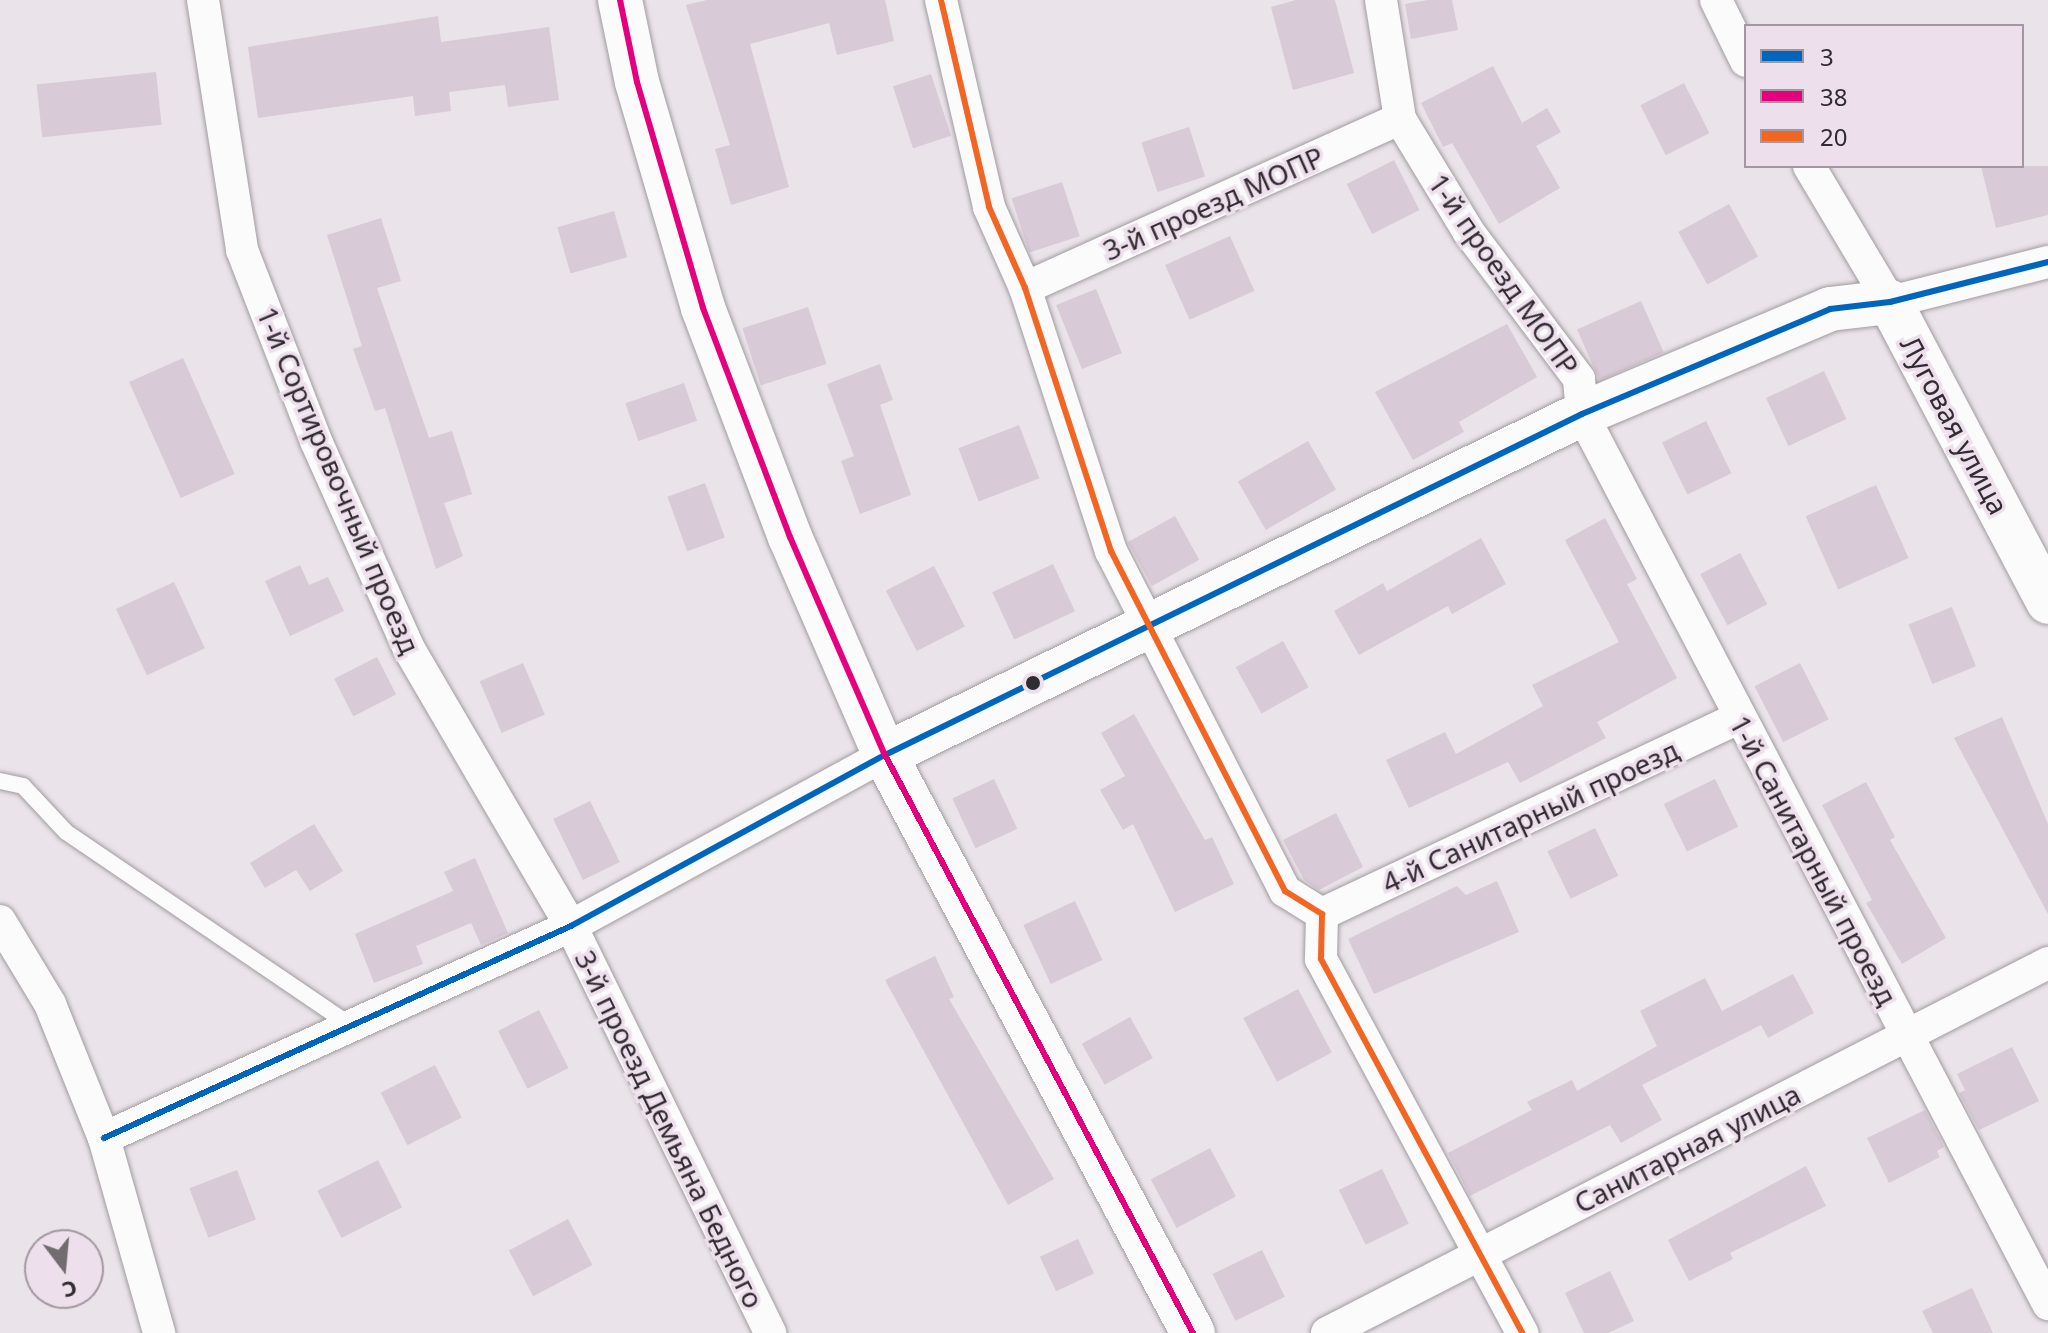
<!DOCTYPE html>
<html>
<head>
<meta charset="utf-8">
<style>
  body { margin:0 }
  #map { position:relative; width:2048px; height:1333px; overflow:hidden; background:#eae3e9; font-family:"Noto Sans",sans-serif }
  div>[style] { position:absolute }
  .building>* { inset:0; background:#d8cad7; transform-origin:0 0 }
  .roads { filter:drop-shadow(0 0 2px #a19ca0) drop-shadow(0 0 2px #a19ca0) }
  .lane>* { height:16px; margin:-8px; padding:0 8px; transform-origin:8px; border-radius:8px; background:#fcfbfc }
  .street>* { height:32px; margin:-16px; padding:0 16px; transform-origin:16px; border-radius:16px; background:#fcfbfc }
  .secondary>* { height:44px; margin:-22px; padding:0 22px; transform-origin:22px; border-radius:22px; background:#fcfbfc }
  .bus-1>* { height:6px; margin:-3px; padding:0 3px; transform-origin:3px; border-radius:3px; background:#0065bd }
  .bus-2>* { height:6px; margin:-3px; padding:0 3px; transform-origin:3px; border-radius:3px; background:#e5007d }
  .bus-3>* { height:6px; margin:-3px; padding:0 3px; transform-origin:3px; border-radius:3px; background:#f26522 }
  .dots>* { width:22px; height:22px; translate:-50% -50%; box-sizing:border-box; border:4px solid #ede0ec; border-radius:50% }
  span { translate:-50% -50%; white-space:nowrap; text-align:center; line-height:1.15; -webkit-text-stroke:7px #ede0ec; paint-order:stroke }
  .street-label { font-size:28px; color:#312c31 }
  .legend { position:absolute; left:1744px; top:24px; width:280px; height:144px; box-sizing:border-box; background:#ede0ec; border:2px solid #a298a1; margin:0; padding:10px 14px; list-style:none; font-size:24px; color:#312c31 }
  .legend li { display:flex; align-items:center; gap:16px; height:40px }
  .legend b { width:40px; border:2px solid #a298a1 }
  .north { position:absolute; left:24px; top:1229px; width:80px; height:80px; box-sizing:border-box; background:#ede0ec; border:2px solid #a298a1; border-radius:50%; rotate:164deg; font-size:22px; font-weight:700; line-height:32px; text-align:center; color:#312c31 }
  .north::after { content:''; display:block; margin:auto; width:28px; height:36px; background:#726c71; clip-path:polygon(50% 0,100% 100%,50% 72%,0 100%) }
</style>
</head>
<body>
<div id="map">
  <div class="building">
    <i style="clip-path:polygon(707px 0,885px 0,894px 41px,837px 55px,829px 23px,750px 44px,789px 187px,731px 205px,715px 149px,730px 145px,686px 5px)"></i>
    <i style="clip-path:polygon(1296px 0,1335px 0,1354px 73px,1293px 90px,1271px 7px)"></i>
    <i style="clip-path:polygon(1428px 0,1452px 0,1458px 30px,1411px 39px,1405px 4px)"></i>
    <i style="clip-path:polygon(438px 16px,441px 42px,549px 27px,559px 100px,508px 107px,505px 85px,449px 92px,451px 111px,415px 116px,413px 96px,258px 118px,248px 47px)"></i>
    <i style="clip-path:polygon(1493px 66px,1522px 123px,1547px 108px,1561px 132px,1536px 146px,1560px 188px,1499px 224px,1452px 143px,1443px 147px,1421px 103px)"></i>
    <i style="left:156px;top:72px;width:53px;height:120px;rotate:84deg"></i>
    <i style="left:931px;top:74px;width:65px;height:40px;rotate:72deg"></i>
    <i style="left:1684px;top:83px;width:56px;height:49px;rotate:63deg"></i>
    <i style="left:1189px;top:127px;width:52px;height:50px;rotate:72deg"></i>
    <i style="left:1394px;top:160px;width:56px;height:53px;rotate:63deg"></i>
    <i style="clip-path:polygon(1981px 166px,2048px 166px,2048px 215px,1996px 228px)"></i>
    <i style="left:1062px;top:182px;width:57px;height:53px;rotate:72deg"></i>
    <i style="left:1729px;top:204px;width:60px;height:58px;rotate:61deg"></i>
    <i style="left:614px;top:211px;width:48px;height:59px;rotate:74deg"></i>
    <i style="clip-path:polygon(381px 218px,401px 281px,377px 288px,429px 438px,452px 431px,472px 494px,444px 503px,463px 556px,436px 569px,385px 408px,375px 411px,353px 349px,362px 346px,327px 235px)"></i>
    <i style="left:1230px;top:236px;width:60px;height:71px;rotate:66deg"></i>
    <i style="left:1096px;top:289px;width:69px;height:43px;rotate:68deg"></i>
    <i style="left:1641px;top:301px;width:56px;height:70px;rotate:66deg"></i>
    <i style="left:808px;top:307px;width:60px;height:69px;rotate:72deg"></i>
    <i style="clip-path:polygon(1507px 324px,1537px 377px,1459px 422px,1464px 432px,1413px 460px,1375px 392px)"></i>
    <i style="left:183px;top:358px;width:127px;height:59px;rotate:66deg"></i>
    <i style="clip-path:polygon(880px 364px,893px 400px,880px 405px,911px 495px,860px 514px,841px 461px,854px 456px,827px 384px)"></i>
    <i style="left:1824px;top:371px;width:53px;height:64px;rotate:65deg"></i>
    <i style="left:684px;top:383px;width:40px;height:62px;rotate:71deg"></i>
    <i style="left:1706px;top:421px;width:58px;height:49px;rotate:64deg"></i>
    <i style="left:1019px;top:425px;width:57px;height:65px;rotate:69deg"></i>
    <i style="left:1308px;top:441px;width:56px;height:81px;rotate:60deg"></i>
    <i style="left:705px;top:483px;width:58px;height:40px;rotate:70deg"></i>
    <i style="left:1876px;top:485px;width:80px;height:77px;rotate:66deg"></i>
    <i style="left:1175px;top:516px;width:50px;height:54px;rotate:61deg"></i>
    <i style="clip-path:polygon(1605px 518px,1637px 579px,1627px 584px,1677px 678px,1597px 722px,1606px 738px,1520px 783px,1508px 762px,1409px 808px,1386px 760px,1445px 732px,1456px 754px,1543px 706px,1532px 685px,1619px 642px,1565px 540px)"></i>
    <i style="clip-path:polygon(1481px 538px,1506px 584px,1452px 614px,1448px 606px,1359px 655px,1334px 611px,1383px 583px,1387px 591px)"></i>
    <i style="left:1740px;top:553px;width:58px;height:45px;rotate:62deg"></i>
    <i style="left:1053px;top:564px;width:52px;height:67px;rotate:65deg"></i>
    <i style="clip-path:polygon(300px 565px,309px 585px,328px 577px,344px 611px,290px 636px,265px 581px)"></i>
    <i style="left:934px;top:566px;width:68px;height:54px;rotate:63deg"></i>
    <i style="left:174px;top:582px;width:73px;height:64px;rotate:65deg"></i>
    <i style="left:1952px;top:607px;width:64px;height:47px;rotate:68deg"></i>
    <i style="left:1283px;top:641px;width:53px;height:54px;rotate:61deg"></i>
    <i style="left:377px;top:657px;width:42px;height:48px;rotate:63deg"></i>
    <i style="left:523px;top:663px;width:56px;height:47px;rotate:67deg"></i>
    <i style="left:1800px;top:663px;width:63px;height:51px;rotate:63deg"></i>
    <i style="clip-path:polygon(1134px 714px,1205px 840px,1212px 837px,1234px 884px,1175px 912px,1133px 824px,1123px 830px,1100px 790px,1125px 776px,1101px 733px)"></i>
    <i style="clip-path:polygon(2002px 717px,2048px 824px,2048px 914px,1954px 738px)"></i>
    <i style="left:994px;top:779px;width:55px;height:46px;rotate:65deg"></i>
    <i style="left:1715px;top:779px;width:53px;height:57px;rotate:64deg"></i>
    <i style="clip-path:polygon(1866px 782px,1895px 837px,1890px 840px,1946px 938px,1902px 964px,1866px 903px,1872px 900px,1822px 805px)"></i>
    <i style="left:590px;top:801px;width:68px;height:41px;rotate:64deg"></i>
    <i style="clip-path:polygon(1336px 813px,1363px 867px,1319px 890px,1304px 880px,1283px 840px)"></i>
    <i style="clip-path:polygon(314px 824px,343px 871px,310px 891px,296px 870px,265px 888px,250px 863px)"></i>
    <i style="left:1595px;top:828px;width:53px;height:53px;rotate:64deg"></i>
    <i style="clip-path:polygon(475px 858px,508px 933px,481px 945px,471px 923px,416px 946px,423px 964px,374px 983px,355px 934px,453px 891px,444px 872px)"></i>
    <i style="clip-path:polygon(1497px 881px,1519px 932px,1374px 994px,1348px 939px,1457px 886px,1466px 895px)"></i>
    <i style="left:1075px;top:901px;width:65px;height:57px;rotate:65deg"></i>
    <i style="clip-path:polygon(935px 956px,954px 997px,949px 999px,1054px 1179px,1008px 1205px,885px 980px)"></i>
    <i style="clip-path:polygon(1793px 974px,1814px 1013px,1768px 1038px,1761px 1025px,1642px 1085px,1662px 1120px,1621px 1143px,1610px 1125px,1470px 1196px,1448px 1153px,1532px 1110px,1527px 1102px,1572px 1080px,1577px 1091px,1657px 1046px,1640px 1011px,1705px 978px,1722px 1011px)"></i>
    <i style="left:1298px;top:989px;width:72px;height:62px;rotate:62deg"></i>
    <i style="left:539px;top:1010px;width:65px;height:46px;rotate:63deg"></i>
    <i style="left:1130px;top:1017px;width:47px;height:55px;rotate:61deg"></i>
    <i style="clip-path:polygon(2012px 1047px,2039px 1101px,1979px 1130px,1959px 1093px,1965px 1090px,1957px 1074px)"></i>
    <i style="left:435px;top:1065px;width:59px;height:61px;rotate:63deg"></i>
    <i style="clip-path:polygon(1925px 1110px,1944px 1147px,1937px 1151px,1940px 1157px,1889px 1183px,1867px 1138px)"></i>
    <i style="left:1210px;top:1148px;width:55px;height:67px;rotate:62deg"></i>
    <i style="left:378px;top:1160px;width:53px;height:68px;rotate:63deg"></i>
    <i style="clip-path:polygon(1806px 1166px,1826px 1206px,1730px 1253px,1733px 1259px,1689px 1281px,1668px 1240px)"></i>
    <i style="left:1382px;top:1169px;width:61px;height:48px;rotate:64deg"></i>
    <i style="left:237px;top:1170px;width:53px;height:51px;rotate:69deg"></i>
    <i style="left:568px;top:1219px;width:52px;height:67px;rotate:62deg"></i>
    <i style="left:1078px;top:1239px;width:38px;height:42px;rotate:65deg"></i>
    <i style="left:1262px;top:1250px;width:52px;height:55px;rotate:64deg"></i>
    <i style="clip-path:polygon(1610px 1271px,1634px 1321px,1608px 1333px,1584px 1333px,1565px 1293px)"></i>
    <i style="clip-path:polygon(1972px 1288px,1993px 1333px,1933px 1333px,1922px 1311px)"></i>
  </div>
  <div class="roads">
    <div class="lane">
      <i style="left:0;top:781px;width:24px;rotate:12deg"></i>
      <i style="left:23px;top:786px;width:63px;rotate:46.9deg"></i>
      <i style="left:66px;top:832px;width:345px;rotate:34.2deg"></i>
    </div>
    <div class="street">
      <i style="left:203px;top:0;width:253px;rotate:81.1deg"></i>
      <i style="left:242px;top:250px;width:205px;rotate:68.8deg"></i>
      <i style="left:316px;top:441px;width:228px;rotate:65.9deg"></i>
      <i style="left:409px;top:649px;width:321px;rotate:59.7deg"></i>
      <i style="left:571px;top:926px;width:453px;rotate:63.9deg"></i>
      <i style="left:941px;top:0;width:212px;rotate:76.9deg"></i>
      <i style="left:989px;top:207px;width:89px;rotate:66deg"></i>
      <i style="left:1025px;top:288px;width:277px;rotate:71.9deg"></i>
      <i style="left:1111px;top:551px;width:382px;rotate:62.9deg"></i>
      <i style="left:1285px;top:891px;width:44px;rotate:31.9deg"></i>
      <i style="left:1322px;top:914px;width:45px;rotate:91.3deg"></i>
      <i style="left:1321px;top:959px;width:425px;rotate:61.7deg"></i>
      <i style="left:1381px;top:0;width:121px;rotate:80.9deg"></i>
      <i style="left:1400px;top:119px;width:131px;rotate:58.7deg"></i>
      <i style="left:1468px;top:231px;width:185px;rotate:53.1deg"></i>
      <i style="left:1579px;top:379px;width:35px;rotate:85deg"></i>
      <i style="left:1582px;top:414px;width:1005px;rotate:62.36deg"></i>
      <i style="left:1716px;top:0;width:68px;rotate:63.8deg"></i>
      <i style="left:1809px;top:166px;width:158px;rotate:59.2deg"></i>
      <i style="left:1890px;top:302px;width:163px;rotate:-14.2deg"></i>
      <i style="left:1025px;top:288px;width:411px;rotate:-24.3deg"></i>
      <i style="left:1322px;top:914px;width:460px;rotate:-25.2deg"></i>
      <i style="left:0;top:921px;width:97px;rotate:58.9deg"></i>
      <i style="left:50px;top:1004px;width:144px;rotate:68.1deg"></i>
      <i style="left:104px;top:1138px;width:203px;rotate:74.2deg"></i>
      <i style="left:104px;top:1138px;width:513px;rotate:-24.42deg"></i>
      <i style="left:571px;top:926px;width:358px;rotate:-28.6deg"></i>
      <i style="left:1327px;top:1333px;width:810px;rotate:-27.17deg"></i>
    </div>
    <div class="secondary">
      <i style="left:620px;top:0;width:84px;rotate:78.3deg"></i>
      <i style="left:637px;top:82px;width:235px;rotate:73.7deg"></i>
      <i style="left:703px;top:308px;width:245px;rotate:69.2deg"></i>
      <i style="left:790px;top:537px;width:238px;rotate:66.5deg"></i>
      <i style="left:885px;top:755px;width:655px;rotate:61.95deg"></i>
      <i style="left:885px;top:755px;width:776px;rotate:-26.07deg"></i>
      <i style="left:1582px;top:414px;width:269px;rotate:-22.9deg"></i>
      <i style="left:1830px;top:309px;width:60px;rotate:-6.7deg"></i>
      <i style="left:1890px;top:302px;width:339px;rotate:62.2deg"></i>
    </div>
  </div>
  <div class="bus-1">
    <i style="left:104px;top:1138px;width:513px;rotate:-24.42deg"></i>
    <i style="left:571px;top:926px;width:358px;rotate:-28.6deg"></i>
    <i style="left:885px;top:755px;width:776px;rotate:-26.07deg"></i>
    <i style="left:1582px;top:414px;width:269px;rotate:-22.9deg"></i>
    <i style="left:1830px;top:309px;width:60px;rotate:-6.7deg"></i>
    <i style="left:1890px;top:302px;width:163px;rotate:-14.2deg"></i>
  </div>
  <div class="bus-2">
    <i style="left:620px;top:0;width:84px;rotate:78.3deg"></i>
    <i style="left:637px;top:82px;width:235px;rotate:73.7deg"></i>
    <i style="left:703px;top:308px;width:245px;rotate:69.2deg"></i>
    <i style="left:790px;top:537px;width:238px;rotate:66.5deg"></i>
    <i style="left:885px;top:755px;width:655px;rotate:61.95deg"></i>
  </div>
  <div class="bus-3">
    <i style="left:941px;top:0;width:212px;rotate:76.9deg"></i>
    <i style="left:989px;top:207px;width:89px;rotate:66deg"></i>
    <i style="left:1025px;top:288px;width:277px;rotate:71.9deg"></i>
    <i style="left:1111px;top:551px;width:382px;rotate:62.9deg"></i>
    <i style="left:1285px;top:891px;width:44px;rotate:31.9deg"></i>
    <i style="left:1322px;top:914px;width:45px;rotate:91.3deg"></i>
    <i style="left:1321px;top:959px;width:425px;rotate:61.7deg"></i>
  </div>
  <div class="dots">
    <i style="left:1033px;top:683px;background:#312c31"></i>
  </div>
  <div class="street-label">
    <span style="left:1213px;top:203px;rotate:-24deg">3-й проезд МОПР</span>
    <span style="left:1504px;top:274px;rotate:55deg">1-й проезд МОПР</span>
    <span style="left:1955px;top:425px;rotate:62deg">Луговая улица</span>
    <span style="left:339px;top:480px;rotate:67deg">1-й Сортировочный проезд</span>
    <span style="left:1530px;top:816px;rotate:-25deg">4-й Санитарный проезд</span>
    <span style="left:1814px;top:860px;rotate:62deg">1-й Санитарный проезд</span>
    <span style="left:670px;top:1129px;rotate:64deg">3-й проезд Демьяна Бедного</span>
    <span style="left:1687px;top:1148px;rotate:-27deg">Санитарная улица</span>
  </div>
  <ul class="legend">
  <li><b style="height:10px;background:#0065bd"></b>3</li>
  <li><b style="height:10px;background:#e5007d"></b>38</li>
  <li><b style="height:10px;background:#f26522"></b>20</li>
  </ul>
  <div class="north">С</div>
</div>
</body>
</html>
